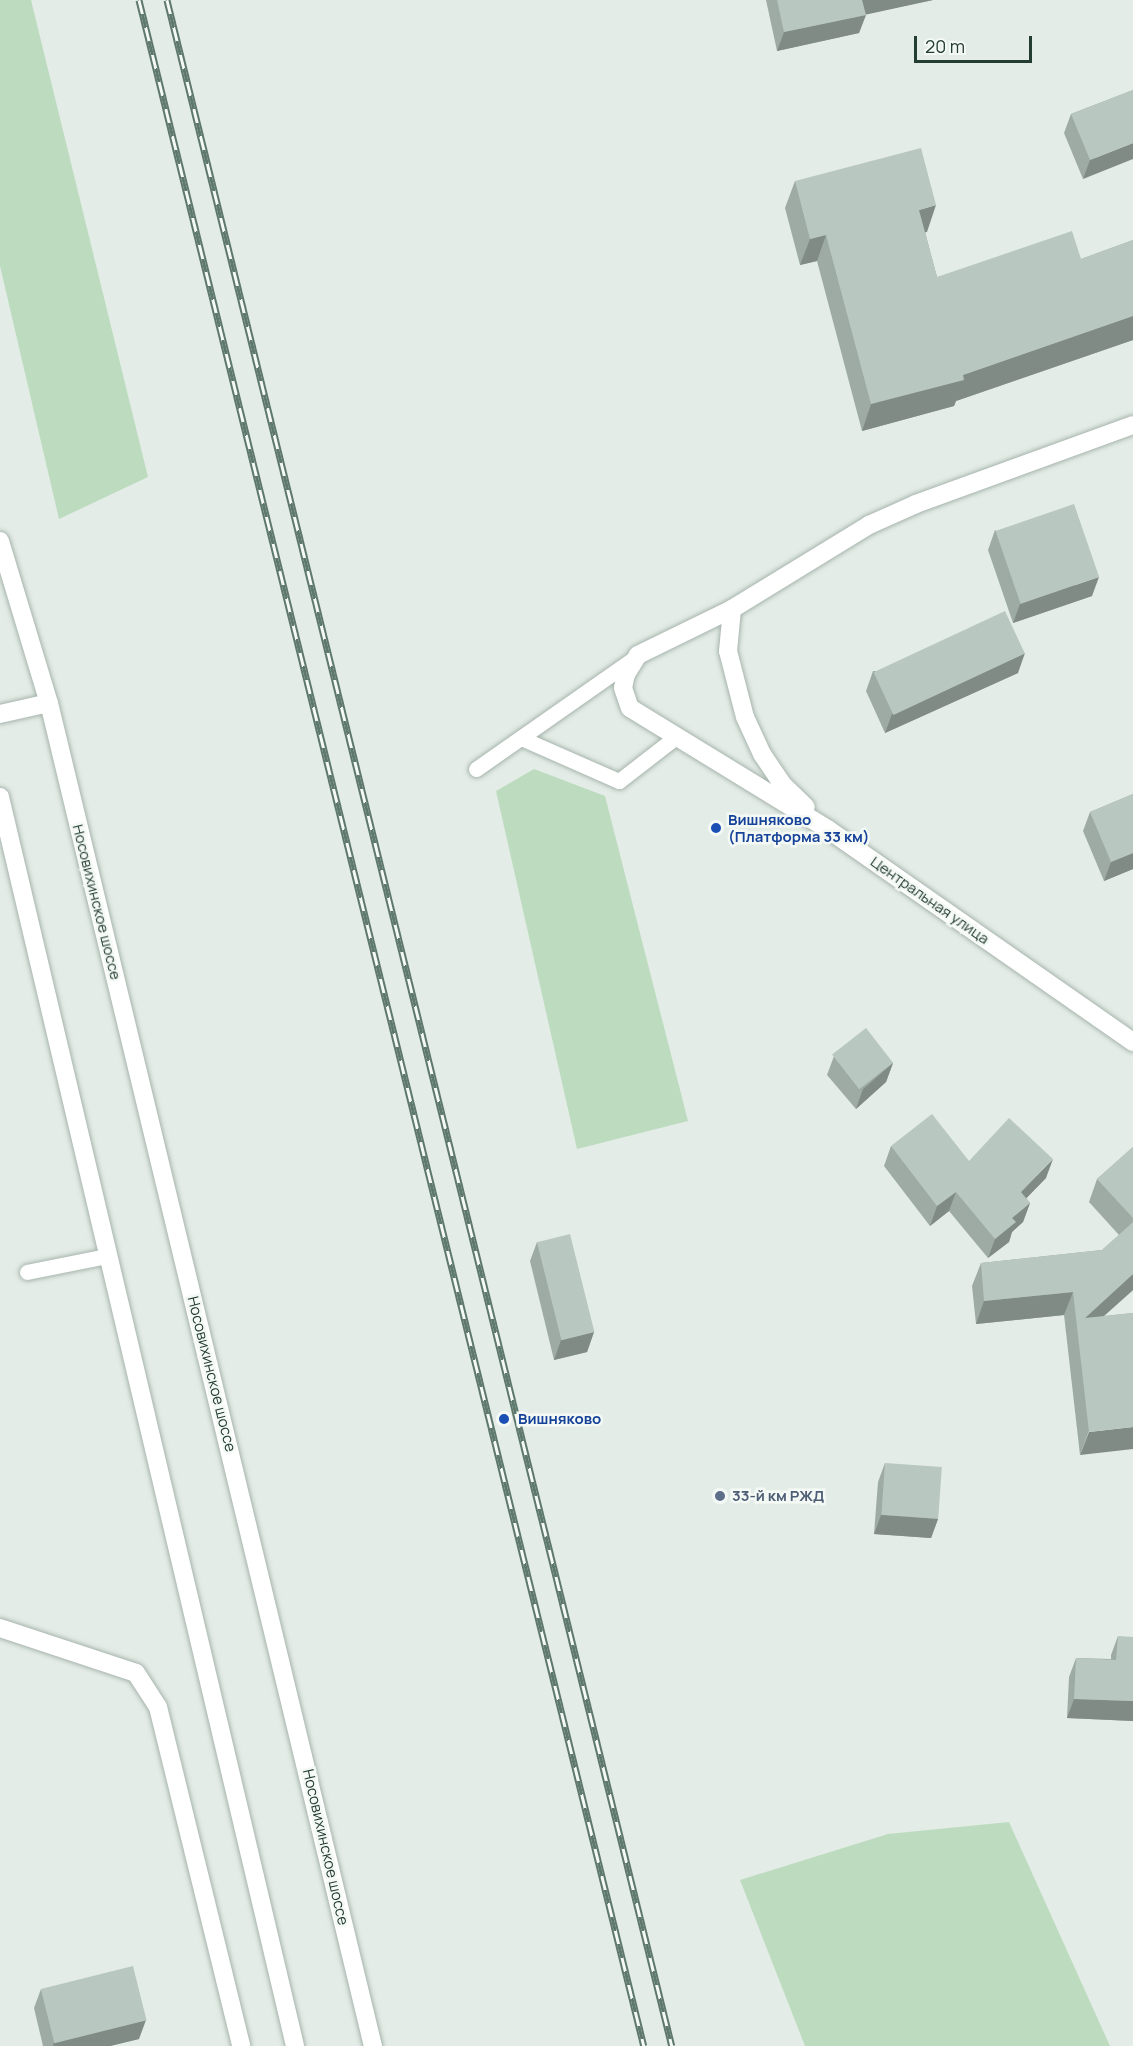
<!DOCTYPE html>
<html>
<head>
<meta charset="utf-8">
<style>
  body { margin:0 }
  #map { position:relative; width:1133px; height:2046px; overflow:hidden; background:#e3ece6; font-family:Manrope,sans-serif }
  div>[style] { position:absolute }
  .green>* { inset:0; background:#bddcbf }
  .roads { filter:drop-shadow(0 0 2px #a6b4ac) drop-shadow(0 0 2px #a6b4ac) }
  .service>* { height:15px; margin:-7.5px; padding:0 7.5px; transform-origin:7.5px; border-radius:7.5px; background:#fff }
  .minor>* { height:18px; margin:-9px; padding:0 9px; transform-origin:9px; border-radius:9px; background:#fff }
  .tertiary>* { height:18px; margin:-9px; padding:0 9px; transform-origin:9px; border-radius:9px; background:#fff }
  .secondary>* { height:18px; margin:-9px; padding:0 9px; transform-origin:9px; border-radius:9px; background:#fff }
  .rail>* { height:7px; margin-top:-3.5px; transform-origin:0; background:repeating-linear-gradient(90deg,#f4f9f5 0 14px,#5e786c 0 28px); box-sizing:border-box; border-block:2px solid #5e786c }
  .wall>* { inset:0; background:#9eaba4 }
  .shaded-wall>* { inset:0; background:#818b86 }
  .building>* { inset:0; background:#b8c7bf; transform-origin:0 0 }
  .dots>* { width:16px; height:16px; translate:-50% -50%; box-sizing:border-box; border:3px solid #f4f9f5; border-radius:50% }
  span { translate:-50% -50%; white-space:nowrap; text-align:center; line-height:1.15; -webkit-text-stroke:5px #f4f9f5; paint-order:stroke }
  .transit-label { font-size:15px; color:#164399; font-weight:700 }
  .left { translate:0 -50%; text-align:left }
  .street-label { font-size:15px; color:#243d31 }
  .service-label { font-size:15px; color:#4e5e75; font-weight:700 }
  .scale { position:absolute; left:914px; top:36px; width:118px; height:27px; box-sizing:border-box; border:3px solid #243d31; border-top:0; padding-left:8px; font-size:18px; line-height:21px; white-space:nowrap; color:#243d31; -webkit-text-stroke:4px #f4f9f5; paint-order:stroke }
</style>
</head>
<body>
<div id="map">
  <div class="green">
    <i style="clip-path:polygon(0 0,31px 0,148px 477px,59px 519px,0 266px)"></i>
    <i style="clip-path:polygon(534px 769px,605px 796px,688px 1121px,577px 1149px,496px 791px)"></i>
    <i style="clip-path:polygon(1009px 1822px,1110px 2046px,805px 2046px,740px 1880px,888px 1834px)"></i>
  </div>
  <div class="roads">
    <div class="service">
      <i style="left:521px;top:738px;width:107px;rotate:23.7deg"></i>
      <i style="left:619px;top:781px;width:73px;rotate:-37.8deg"></i>
      <i style="left:476px;top:769px;width:195px;rotate:-35deg"></i>
      <i style="left:27px;top:1272px;width:82px;rotate:-11.3deg"></i>
    </div>
    <div class="minor">
      <i style="left:732px;top:609px;width:161px;rotate:-31.5deg"></i>
      <i style="left:869px;top:525px;width:51px;rotate:-24.1deg"></i>
      <i style="left:916px;top:504px;width:231px;rotate:-20deg"></i>
      <i style="left:0;top:1628px;width:143px;rotate:18.3deg"></i>
      <i style="left:136px;top:1673px;width:40px;rotate:57.1deg"></i>
      <i style="left:158px;top:1707px;width:349px;rotate:76.2deg"></i>
    </div>
    <div class="tertiary">
      <i style="left:732px;top:609px;width:105px;rotate:153.9deg"></i>
      <i style="left:638px;top:655px;width:22px;rotate:122deg"></i>
      <i style="left:626px;top:674px;width:14px;rotate:102deg"></i>
      <i style="left:623px;top:688px;width:21px;rotate:71deg"></i>
      <i style="left:630px;top:708px;width:233px;rotate:31.5deg"></i>
      <i style="left:829px;top:830px;width:371px;rotate:34.9deg"></i>
      <i style="left:732px;top:609px;width:42px;rotate:95.4deg"></i>
      <i style="left:728px;top:651px;width:68px;rotate:75.6deg"></i>
      <i style="left:745px;top:717px;width:41px;rotate:65.3deg"></i>
      <i style="left:762px;top:754px;width:36px;rotate:56deg"></i>
      <i style="left:782px;top:784px;width:33px;rotate:44deg"></i>
      <i style="left:0;top:714px;width:50px;rotate:-12.7deg"></i>
    </div>
    <div class="secondary">
      <i style="left:0;top:541px;width:169px;rotate:73.2deg"></i>
      <i style="left:49px;top:703px;width:1382px;rotate:76.44deg"></i>
      <i style="left:0;top:797px;width:1283px;rotate:76.71deg"></i>
    </div>
  </div>
  <div class="rail">
    <i style="left:139px;top:0;width:2107px;rotate:76.14deg"></i>
    <i style="left:167px;top:0;width:2107px;rotate:76.14deg"></i>
  </div>
  <div class="wall">
    <i style="clip-path:polygon(766px 0,933px 0,866px 14px,859px 33px,777px 51px)"></i>
    <i style="clip-path:polygon(1133px 90px,1083px 179px,1064px 133px,1071px 114px)"></i>
    <i style="clip-path:polygon(795px 181px,927px 232px,925px 232px,937px 277px,1081px 259px,1133px 240px,1133px 340px,956px 401px,954px 406px,862px 431px,817px 261px,800px 265px,785px 208px)"></i>
    <i style="clip-path:polygon(995px 530px,1092px 596px,1013px 623px,988px 550px)"></i>
    <i style="clip-path:polygon(873px 671px,1018px 673px,885px 733px,866px 691px)"></i>
    <i style="clip-path:polygon(1133px 794px,1133px 869px,1104px 881px,1083px 831px,1090px 812px)"></i>
    <i style="clip-path:polygon(834px 1056px,893px 1063px,886px 1082px,856px 1109px,827px 1075px)"></i>
    <i style="clip-path:polygon(891px 1146px,1046px 1178px,1026px 1198px,1030px 1203px,1023px 1222px,1012px 1232px,1009px 1242px,988px 1258px,949px 1211px,930px 1226px,884px 1166px)"></i>
    <i style="clip-path:polygon(1133px 1147px,1133px 1290px,1104px 1316px,1133px 1313px,1080px 1455px,1064px 1315px,976px 1324px,972px 1286px,981px 1263px,1102px 1250px,1119px 1235px,1089px 1202px,1097px 1179px)"></i>
    <i style="clip-path:polygon(537px 1242px,594px 1332px,587px 1352px,554px 1360px,530px 1261px)"></i>
    <i style="clip-path:polygon(885px 1463px,938px 1519px,931px 1538px,874px 1534px,878px 1482px)"></i>
    <i style="clip-path:polygon(1118px 1636px,1133px 1721px,1067px 1718px,1069px 1677px,1076px 1658px,1111px 1659px,1111px 1655px)"></i>
    <i style="clip-path:polygon(41px 1989px,139px 2039px,110px 2046px,43px 2046px,34px 2008px)"></i>
  </div>
  <div class="shaded-wall">
    <i style="clip-path:polygon(861px 0,933px 0,855px 17px)"></i>
    <i style="clip-path:polygon(866px 15px,859px 33px,777px 51px,784px 32px)"></i>
    <i style="clip-path:polygon(1133px 143px,1133px 159px,1083px 179px,1090px 160px)"></i>
    <i style="clip-path:polygon(936px 205px,927px 232px,909px 237px,919px 210px)"></i>
    <i style="clip-path:polygon(826px 235px,817px 261px,800px 265px,810px 239px)"></i>
    <i style="clip-path:polygon(1133px 316px,1133px 340px,956px 401px,954px 406px,862px 431px,871px 404px,963px 375px)"></i>
    <i style="clip-path:polygon(1099px 577px,1092px 596px,1013px 623px,1020px 604px)"></i>
    <i style="clip-path:polygon(1025px 653px,1018px 673px,885px 733px,892px 714px)"></i>
    <i style="clip-path:polygon(1133px 853px,1133px 869px,1104px 881px,1111px 862px)"></i>
    <i style="clip-path:polygon(893px 1063px,886px 1082px,856px 1109px,863px 1089px)"></i>
    <i style="clip-path:polygon(1053px 1159px,1046px 1178px,1014px 1211px,1021px 1192px)"></i>
    <i style="clip-path:polygon(956px 1192px,949px 1211px,930px 1226px,937px 1206px)"></i>
    <i style="clip-path:polygon(1030px 1203px,1023px 1222px,1012px 1232px,1009px 1242px,988px 1258px,995px 1239px,1012px 1218px)"></i>
    <i style="clip-path:polygon(1133px 1274px,1133px 1290px,1078px 1339px,1085px 1318px)"></i>
    <i style="clip-path:polygon(1073px 1292px,1064px 1315px,976px 1324px,984px 1301px)"></i>
    <i style="clip-path:polygon(594px 1332px,587px 1352px,554px 1360px,561px 1340px)"></i>
    <i style="clip-path:polygon(1133px 1427px,1133px 1449px,1080px 1455px,1089px 1432px)"></i>
    <i style="clip-path:polygon(881px 1515px,938px 1519px,931px 1538px,874px 1534px)"></i>
    <i style="clip-path:polygon(1074px 1699px,1133px 1701px,1133px 1721px,1067px 1718px)"></i>
    <i style="clip-path:polygon(146px 2020px,139px 2039px,110px 2046px,53px 2046px,54px 2042px)"></i>
  </div>
  <div class="building">
    <i style="clip-path:polygon(777px 0,862px 0,866px 15px,784px 32px)"></i>
    <i style="clip-path:polygon(1133px 90px,1133px 143px,1090px 160px,1071px 114px)"></i>
    <i style="clip-path:polygon(921px 148px,936px 205px,919px 210px,937px 277px,1072px 231px,1081px 259px,1133px 240px,1133px 316px,963px 375px,964px 380px,871px 404px,826px 235px,810px 239px,795px 181px)"></i>
    <i style="left:1074px;top:504px;width:77px;height:83px;rotate:71deg"></i>
    <i style="left:1005px;top:611px;width:47px;height:145px;rotate:65deg"></i>
    <i style="clip-path:polygon(1133px 794px,1133px 853px,1111px 862px,1090px 812px)"></i>
    <i style="left:866px;top:1028px;width:44px;height:43px;rotate:52deg"></i>
    <i style="clip-path:polygon(932px 1114px,969px 1161px,1009px 1118px,1053px 1159px,1021px 1192px,1030px 1203px,1012px 1218px,1016px 1222px,995px 1239px,956px 1192px,937px 1206px,891px 1146px)"></i>
    <i style="clip-path:polygon(1133px 1147px,1133px 1218px,1097px 1179px)"></i>
    <i style="clip-path:polygon(1133px 1222px,1133px 1274px,1085px 1318px,1133px 1313px,1133px 1427px,1089px 1432px,1073px 1292px,984px 1301px,981px 1263px,1102px 1250px)"></i>
    <i style="left:570px;top:1234px;width:101px;height:34px;rotate:76deg"></i>
    <i style="left:885px;top:1463px;width:57px;height:52px;rotate:4deg"></i>
    <i style="clip-path:polygon(1118px 1636px,1133px 1637px,1133px 1701px,1074px 1699px,1076px 1658px,1116px 1660px)"></i>
    <i style="left:133px;top:1966px;width:56px;height:95px;rotate:76deg"></i>
  </div>
  <div class="dots">
    <i style="left:716px;top:828px;background:#1a4fb4"></i>
    <i style="left:504px;top:1419px;background:#1a4fb4"></i>
    <i style="left:720px;top:1496px;background:#5c6f8a"></i>
  </div>
  <div class="transit-label">
    <span class="left" style="left:728px;top:828px">Вишняково<br>(Платформа 33 км)</span>
    <span class="left" style="left:518px;top:1419px">Вишняково</span>
  </div>
  <div class="street-label">
    <span style="left:930px;top:900px;rotate:35deg">Центральная улица</span>
    <span style="left:97px;top:902px;rotate:76deg">Носовихинское шоссе</span>
    <span style="left:212px;top:1374px;rotate:76deg">Носовихинское шоссе</span>
    <span style="left:326px;top:1847px;rotate:77deg">Носовихинское шоссе</span>
  </div>
  <div class="service-label">
    <span class="left" style="left:732px;top:1496px">33-й км РЖД</span>
  </div>
  <div class="scale">20 m</div>
</div>
</body>
</html>
